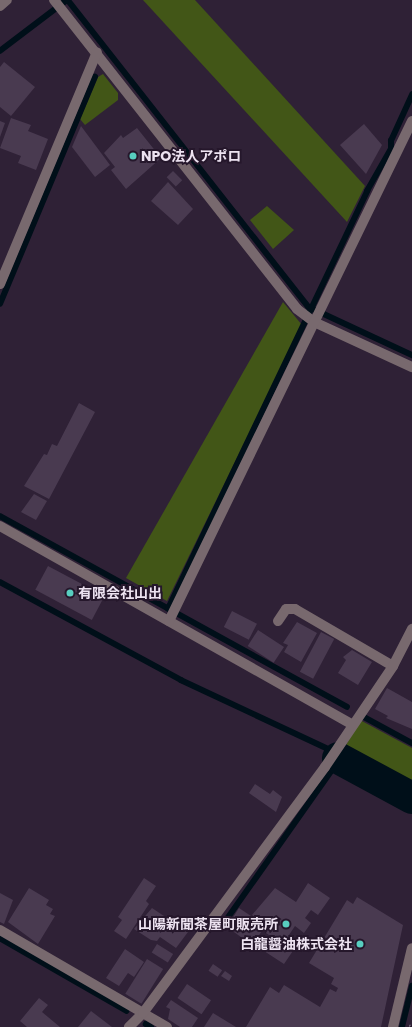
<!DOCTYPE html>
<html>
<head>
<meta charset="utf-8">
<style>
  body { margin:0 }
  #map { position:relative; width:412px; height:1027px; overflow:hidden; background:#2f2136; font-family:Poppins,"Noto Sans JP",sans-serif }
  div>[style] { position:absolute }
  .green>* { inset:0; background:#425617 }
  .stream>* { height:5.5px; margin:-2.75px; padding:0 2.75px; transform-origin:2.75px; border-radius:2.75px; background:#000f19 }
  .river>* { height:32px; margin:-16px; padding:0 16px; transform-origin:16px; border-radius:16px; background:#000f19 }
  .building>* { inset:0; background:#493a50; transform-origin:0 0 }
  .minor>* { height:10px; margin:-5px; padding:0 5px; transform-origin:5px; border-radius:5px; background:#78696e }
  .rail>* { height:4.5px; margin-top:-2.25px; transform-origin:0; background:repeating-linear-gradient(90deg,#25172b 0 9px,#8e8294 0 18px); box-sizing:border-box; border-block:1px solid #8e8294 }
  .dots>* { width:11px; height:11px; translate:-50% -50%; box-sizing:border-box; border:2px solid #25172b; border-radius:50% }
  span { translate:-50% -50%; white-space:nowrap; text-align:center; line-height:1.15; -webkit-text-stroke:4px #25172b; paint-order:stroke }
  .poi-label { font-size:14px; color:#ede3f1; font-weight:700 }
  .left { translate:0 -50%; text-align:left }
  .right { translate:-100% -50%; text-align:right }
</style>
</head>
<body>
<div id="map">
  <div class="green">
    <i style="clip-path:polygon(143px 0,195px 0,365px 186px,347px 222px)"></i>
    <i style="clip-path:polygon(103px 74px,118px 93px,118px 100px,85px 125px,80px 119px,98px 77px)"></i>
    <i style="clip-path:polygon(267px 206px,294px 230px,273px 249px,250px 220px)"></i>
    <i style="clip-path:polygon(283px 302px,302px 325px,167px 601px,126px 578px)"></i>
    <i style="clip-path:polygon(360px 720px,412px 748px,412px 790px,342px 752px)"></i>
  </div>
  <div class="stream">
    <i style="left:68px;top:0;width:390px;rotate:51.9deg"></i>
    <i style="left:309px;top:307px;width:114px;rotate:25deg"></i>
    <i style="left:0;top:51px;width:84px;rotate:-37.3deg"></i>
    <i style="left:0;top:304px;width:246px;rotate:-67.3deg"></i>
    <i style="left:0;top:516px;width:396px;rotate:28.8deg"></i>
    <i style="left:0;top:582px;width:206px;rotate:28.4deg"></i>
    <i style="left:181px;top:680px;width:160px;rotate:25.1deg"></i>
    <i style="left:168px;top:609px;width:463px;rotate:-64.5deg"></i>
    <i style="left:367px;top:191px;width:48px;rotate:-60.3deg"></i>
    <i style="left:391px;top:149px;width:8px;rotate:-90deg"></i>
    <i style="left:391px;top:141px;width:51px;rotate:-65.5deg"></i>
    <i style="left:364px;top:717px;width:55px;rotate:28.4deg"></i>
    <i style="left:222px;top:926px;width:204px;rotate:-54.8deg"></i>
    <i style="left:0;top:938px;width:146px;rotate:29.9deg"></i>
    <i style="left:146px;top:1024px;width:6px;rotate:31deg"></i>
    <i style="left:402px;top:1027px;width:42px;rotate:-76.3deg"></i>
  </div>
  <div class="river">
    <i style="left:338px;top:758px;width:84px;rotate:28.4deg"></i>
  </div>
  <div class="building">
    <i style="clip-path:polygon(4px 62px,35px 87px,11px 116px,0 107px,0 67px)"></i>
    <i style="clip-path:polygon(11px 118px,31px 125px,28px 131px,48px 139px,36px 170px,18px 163px,21px 156px,0 148px)"></i>
    <i style="clip-path:polygon(0 121px,5px 123px,0 137px)"></i>
    <i style="clip-path:polygon(364px 124px,382px 145px,366px 174px,340px 145px)"></i>
    <i style="clip-path:polygon(81px 126px,110px 165px,95px 177px,72px 147px)"></i>
    <i style="clip-path:polygon(137px 128px,161px 158px,126px 189px,111px 170px,115px 167px,104px 153px,121px 135px,123px 138px)"></i>
    <i style="left:173px;top:171px;width:13px;height:9px;rotate:45deg"></i>
    <i style="clip-path:polygon(168px 182px,193px 209px,178px 225px,151px 201px)"></i>
    <i style="clip-path:polygon(79px 403px,95px 412px,49px 499px,24px 486px,44px 454px,47px 455px,52px 444px,57px 446px)"></i>
    <i style="clip-path:polygon(34px 494px,47px 501px,36px 520px,21px 512px)"></i>
    <i style="left:48px;top:566px;width:64px;height:27px;rotate:28deg"></i>
    <i style="left:232px;top:611px;width:28px;height:18px;rotate:27deg"></i>
    <i style="clip-path:polygon(297px 622px,317px 633px,301px 662px,284px 652px,288px 645px,283px 643px)"></i>
    <i style="left:258px;top:630px;width:31px;height:19px;rotate:33deg"></i>
    <i style="left:321px;top:632px;width:15px;height:45px;rotate:28deg"></i>
    <i style="clip-path:polygon(352px 650px,372px 662px,358px 685px,338px 673px,346px 660px,343px 657px)"></i>
    <i style="clip-path:polygon(387px 688px,412px 702px,412px 729px,386px 718px,388px 716px,375px 709px)"></i>
    <i style="clip-path:polygon(255px 784px,270px 794px,273px 790px,282px 797px,276px 812px,249px 793px)"></i>
    <i style="clip-path:polygon(144px 878px,156px 886px,146px 901px,149px 904px,126px 939px,114px 931px,122px 920px,118px 917px)"></i>
    <i style="clip-path:polygon(308px 883px,330px 898px,318px 915px,311px 910px,305px 918px,311px 923px,304px 933px,295px 926px,289px 935px,299px 942px,284px 964px,264px 951px,273px 938px,259px 928px,263px 922px,252px 915px,275px 888px,296px 902px)"></i>
    <i style="clip-path:polygon(29px 888px,49px 900px,46px 905px,53px 909px,50px 914px,55px 916px,38px 944px,8px 922px)"></i>
    <i style="clip-path:polygon(0 893px,13px 900px,4px 924px,0 922px)"></i>
    <i style="clip-path:polygon(357px 897px,403px 925px,381px 1027px,246px 1027px,270px 987px,279px 993px,284px 985px,320px 1007px,330px 989px,336px 992px,338px 988px,331px 984px,334px 978px,309px 963px,347px 900px,353px 904px)"></i>
    <i style="clip-path:polygon(152px 908px,188px 932px,176px 948px,160px 937px,157px 941px,151px 940px,134px 929px)"></i>
    <i style="clip-path:polygon(239px 908px,251px 916px,248px 922px,262px 931px,252px 945px,227px 927px)"></i>
    <i style="left:157px;top:944px;width:19px;height:10px;rotate:32deg"></i>
    <i style="clip-path:polygon(125px 949px,144px 962px,134px 977px,128px 973px,119px 986px,106px 978px)"></i>
    <i style="left:147px;top:959px;width:19px;height:41px;rotate:32deg"></i>
    <i style="left:213px;top:964px;width:11px;height:8px;rotate:34deg"></i>
    <i style="clip-path:polygon(225px 971px,232px 976px,229px 981px,221px 976px)"></i>
    <i style="left:187px;top:984px;width:29px;height:17px;rotate:34deg"></i>
    <i style="clip-path:polygon(39px 998px,48px 1005px,42px 1012px,60px 1027px,27px 1027px,20px 1021px)"></i>
    <i style="clip-path:polygon(171px 1000px,198px 1018px,192px 1027px,180px 1027px,168px 1019px,170px 1009px,166px 1007px)"></i>
    <i style="clip-path:polygon(91px 1011px,112px 1027px,78px 1027px)"></i>
    <i style="clip-path:polygon(213px 1013px,236px 1027px,204px 1027px)"></i>
  </div>
  <div class="minor">
    <i style="left:54px;top:0;width:393px;rotate:51.8deg"></i>
    <i style="left:297px;top:309px;width:21px;rotate:37deg"></i>
    <i style="left:314px;top:322px;width:108px;rotate:24.7deg"></i>
    <i style="left:0;top:6px;width:9px;rotate:-41deg"></i>
    <i style="left:0;top:284px;width:251px;rotate:-67.3deg"></i>
    <i style="left:0;top:526px;width:403px;rotate:29.4deg"></i>
    <i style="left:169px;top:621px;width:556px;rotate:-64.08deg"></i>
    <i style="left:278px;top:621px;width:14px;rotate:-56deg"></i>
    <i style="left:286px;top:609px;width:9px"></i>
    <i style="left:295px;top:609px;width:113px;rotate:30.2deg"></i>
    <i style="left:0;top:930px;width:165px;rotate:30.1deg"></i>
    <i style="left:143px;top:1013px;width:20px;rotate:135deg"></i>
    <i style="left:167px;top:1027px;width:28px;rotate:-150deg"></i>
    <i style="left:143px;top:1013px;width:306px;rotate:-53.5deg"></i>
    <i style="left:325px;top:767px;width:122px;rotate:-56deg"></i>
    <i style="left:393px;top:666px;width:42px;rotate:-62.8deg"></i>
    <i style="left:393px;top:1027px;width:81px;rotate:-76.5deg"></i>
  </div>
  <div class="rail">
    <i style="left:411px;top:1027px;width:2px;rotate:-63deg"></i>
  </div>
  <div class="dots">
    <i style="left:133px;top:156px;background:#58cec0"></i>
    <i style="left:70px;top:593px;background:#58cec0"></i>
    <i style="left:286px;top:924px;background:#58cec0"></i>
    <i style="left:360px;top:944px;background:#58cec0"></i>
  </div>
  <div class="poi-label">
    <span class="left" style="left:141px;top:156px">NPO法人アポロ</span>
    <span class="left" style="left:78px;top:593px">有限会社山出</span>
    <span class="right" style="left:278px;top:924px">山陽新聞茶屋町販売所</span>
    <span class="right" style="left:352px;top:944px">白龍醤油株式会社</span>
  </div>
</div>
</body>
</html>
